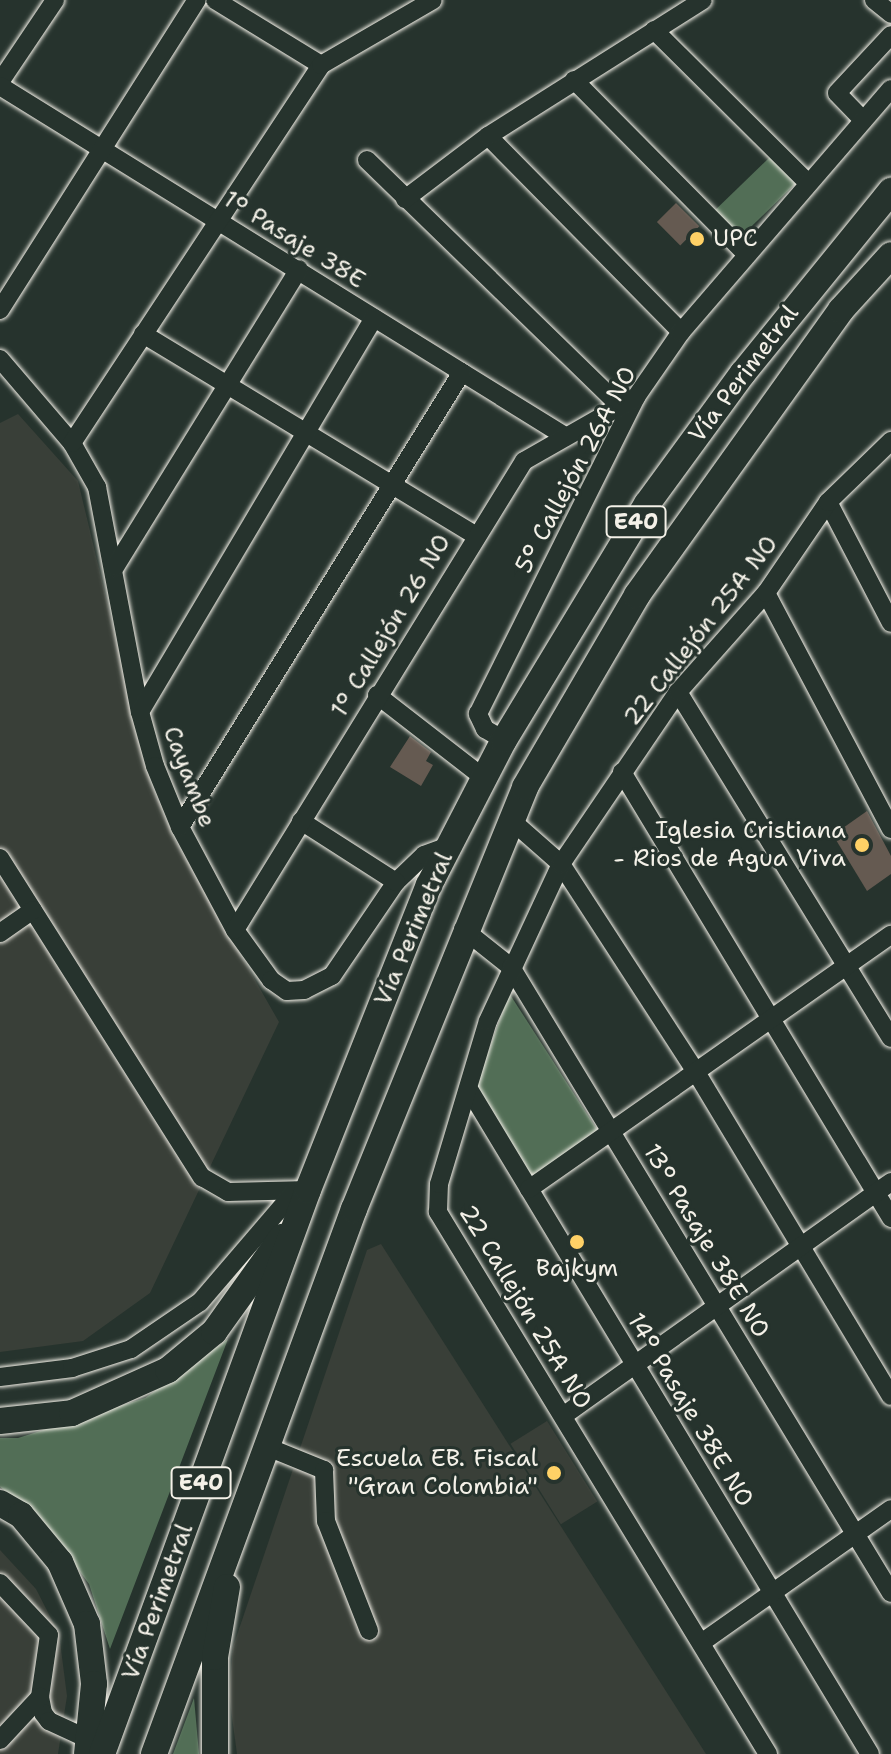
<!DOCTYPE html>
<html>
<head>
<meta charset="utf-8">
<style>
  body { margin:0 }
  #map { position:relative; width:891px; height:1754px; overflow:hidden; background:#26332d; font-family:"Shantell Sans",sans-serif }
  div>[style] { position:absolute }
  .built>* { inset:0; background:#393f38; transform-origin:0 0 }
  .green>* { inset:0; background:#526e56; transform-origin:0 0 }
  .building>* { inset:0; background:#655a51; transform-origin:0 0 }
  .roads { filter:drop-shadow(0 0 2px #f4f1e8) drop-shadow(0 0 2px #f4f1e8) }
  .minor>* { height:18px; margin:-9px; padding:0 9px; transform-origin:9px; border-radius:9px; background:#26332d }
  .highway>* { height:26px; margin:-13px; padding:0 13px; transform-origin:13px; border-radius:13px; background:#26332d }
  .dots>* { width:22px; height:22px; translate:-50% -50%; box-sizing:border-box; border:4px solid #26332d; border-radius:50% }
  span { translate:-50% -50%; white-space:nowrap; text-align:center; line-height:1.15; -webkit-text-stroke:6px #26332d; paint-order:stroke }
  .shield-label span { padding:2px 6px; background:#26332d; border:2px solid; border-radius:6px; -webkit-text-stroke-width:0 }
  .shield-label { font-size:22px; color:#f4f1e8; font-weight:700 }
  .poi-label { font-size:24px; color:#f4f1e8 }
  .left { translate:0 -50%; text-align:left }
  .right { translate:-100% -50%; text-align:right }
  .street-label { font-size:24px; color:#f4f1e8 }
</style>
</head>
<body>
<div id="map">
  <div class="built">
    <i style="clip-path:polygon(18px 414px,78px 481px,150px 781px,174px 838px,279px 1022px,150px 1293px,83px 1341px,0 1352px,0 423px)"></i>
    <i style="clip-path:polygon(381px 1244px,706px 1754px,237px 1754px,229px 1695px,233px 1647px,367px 1250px)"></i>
    <i style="left:547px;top:1421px;width:95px;height:43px;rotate:58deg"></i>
    <i style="clip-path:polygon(0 1550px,36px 1589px,59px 1634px,67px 1696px,58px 1754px,0 1754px)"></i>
  </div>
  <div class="green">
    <i style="left:770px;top:157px;width:37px;height:79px;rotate:46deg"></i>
    <i style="clip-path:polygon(509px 993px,600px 1134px,534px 1181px,475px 1090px)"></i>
    <i style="clip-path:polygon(228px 1339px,110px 1649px,89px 1584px,37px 1514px,0 1487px,0 1438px,18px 1438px,145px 1398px)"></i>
    <i style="clip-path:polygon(194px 1698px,199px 1754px,173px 1754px)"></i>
  </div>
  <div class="building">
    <i style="left:676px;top:203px;width:33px;height:27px;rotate:45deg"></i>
    <i style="clip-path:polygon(410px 736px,431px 752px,426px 761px,433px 765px,421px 786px,390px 767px)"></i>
    <i style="clip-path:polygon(867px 811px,891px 856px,891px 874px,867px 891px,833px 835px)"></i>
  </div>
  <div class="roads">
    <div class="minor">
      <i style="left:215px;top:0;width:124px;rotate:31.5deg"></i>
      <i style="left:874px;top:0;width:22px;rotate:39deg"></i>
      <i style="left:654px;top:30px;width:217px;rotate:44.8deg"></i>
      <i style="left:574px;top:80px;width:246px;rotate:45.3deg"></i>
      <i style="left:0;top:82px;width:99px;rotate:-56.1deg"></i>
      <i style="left:0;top:86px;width:662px;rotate:31.79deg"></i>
      <i style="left:863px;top:120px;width:37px;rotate:-134deg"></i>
      <i style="left:837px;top:93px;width:79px;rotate:-47deg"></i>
      <i style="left:488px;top:136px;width:275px;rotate:45.4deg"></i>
      <i style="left:367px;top:160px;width:353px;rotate:44.2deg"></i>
      <i style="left:405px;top:199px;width:104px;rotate:-37.2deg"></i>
      <i style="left:488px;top:136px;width:254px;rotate:-32.3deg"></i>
      <i style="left:0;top:310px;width:367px;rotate:-57.6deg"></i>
      <i style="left:143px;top:334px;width:388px;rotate:31.2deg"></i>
      <i style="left:0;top:359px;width:111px;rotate:49.4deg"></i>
      <i style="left:72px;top:443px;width:51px;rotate:60.4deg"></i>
      <i style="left:97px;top:487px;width:229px;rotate:79.2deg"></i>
      <i style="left:140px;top:712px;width:56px;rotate:74.5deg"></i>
      <i style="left:155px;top:766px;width:66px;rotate:67.7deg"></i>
      <i style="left:180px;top:827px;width:117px;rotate:61.9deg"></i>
      <i style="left:235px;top:930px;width:62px;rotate:54.2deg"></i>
      <i style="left:271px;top:980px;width:19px;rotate:35deg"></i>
      <i style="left:287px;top:991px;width:17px;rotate:-3deg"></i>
      <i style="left:304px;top:990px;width:31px;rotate:-27deg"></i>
      <i style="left:332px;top:976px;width:114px;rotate:-55.8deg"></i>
      <i style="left:396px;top:882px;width:39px;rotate:-44deg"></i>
      <i style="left:424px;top:855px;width:27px;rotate:-20deg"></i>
      <i style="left:72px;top:443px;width:453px;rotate:-56.6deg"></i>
      <i style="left:321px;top:65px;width:129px;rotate:-30.1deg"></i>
      <i style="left:828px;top:502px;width:136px;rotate:62.5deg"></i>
      <i style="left:115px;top:567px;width:350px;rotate:-58.3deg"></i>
      <i style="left:766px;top:593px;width:267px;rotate:62.1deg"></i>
      <i style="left:678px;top:692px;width:406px;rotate:58.4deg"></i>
      <i style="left:377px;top:695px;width:135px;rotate:37.8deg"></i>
      <i style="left:140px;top:712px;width:458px;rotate:-59.3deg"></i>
      <i style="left:504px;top:740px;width:22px;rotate:-150deg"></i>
      <i style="left:485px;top:729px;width:17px;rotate:-115deg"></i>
      <i style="left:478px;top:714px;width:354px;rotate:-63.5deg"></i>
      <i style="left:636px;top:397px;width:79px;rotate:-55.3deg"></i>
      <i style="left:681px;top:332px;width:321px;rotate:-49.2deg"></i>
      <i style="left:622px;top:772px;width:521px;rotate:58.9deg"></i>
      <i style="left:511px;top:820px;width:67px;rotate:41.3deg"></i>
      <i style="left:561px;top:864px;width:248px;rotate:57deg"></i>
      <i style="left:696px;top:1072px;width:378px;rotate:59deg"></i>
      <i style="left:301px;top:821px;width:113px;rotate:32.7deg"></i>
      <i style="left:180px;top:827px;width:535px;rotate:-58.21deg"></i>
      <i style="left:0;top:858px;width:378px;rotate:57.7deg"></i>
      <i style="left:202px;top:1177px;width:30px;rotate:30deg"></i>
      <i style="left:228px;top:1192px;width:80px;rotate:-1.4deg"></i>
      <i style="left:463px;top:929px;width:61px;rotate:38.4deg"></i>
      <i style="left:511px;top:967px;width:732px;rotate:58.74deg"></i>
      <i style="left:235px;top:930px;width:551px;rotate:-58.36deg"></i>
      <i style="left:524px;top:461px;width:129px;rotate:-29.7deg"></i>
      <i style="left:0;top:933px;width:40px;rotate:-34.9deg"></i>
      <i style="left:470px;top:1091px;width:774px;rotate:58.9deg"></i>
      <i style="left:529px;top:1189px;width:442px;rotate:-35.1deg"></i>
      <i style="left:0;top:1377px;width:73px;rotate:-7.1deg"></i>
      <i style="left:72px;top:1368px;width:62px;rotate:-17.9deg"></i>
      <i style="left:131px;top:1349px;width:83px;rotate:-34.3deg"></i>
      <i style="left:200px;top:1302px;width:146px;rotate:-49.4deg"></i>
      <i style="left:563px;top:1416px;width:403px;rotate:-35.5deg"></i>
      <i style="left:265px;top:1446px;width:64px;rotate:22.1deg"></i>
      <i style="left:324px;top:1470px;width:51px;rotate:87.8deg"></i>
      <i style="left:326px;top:1521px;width:118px;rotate:68.6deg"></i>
      <i style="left:0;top:1583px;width:71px;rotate:46.7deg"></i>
      <i style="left:49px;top:1635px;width:63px;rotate:98.3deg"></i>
      <i style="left:40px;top:1697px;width:16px;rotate:79deg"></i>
      <i style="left:43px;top:1713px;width:10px;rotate:53deg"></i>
      <i style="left:49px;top:1721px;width:43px;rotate:24.8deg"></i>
      <i style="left:701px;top:1643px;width:232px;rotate:-35.2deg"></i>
      <i style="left:0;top:1740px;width:59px;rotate:-47.1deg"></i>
      <i style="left:768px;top:1754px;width:635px;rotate:-121.34deg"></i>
      <i style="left:438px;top:1212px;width:28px;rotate:-88deg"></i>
      <i style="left:439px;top:1184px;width:170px;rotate:-73.3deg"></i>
      <i style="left:488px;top:1021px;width:173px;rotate:-65.1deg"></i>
      <i style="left:561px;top:864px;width:208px;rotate:-55.8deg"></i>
      <i style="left:678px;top:692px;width:132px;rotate:-48.4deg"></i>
      <i style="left:766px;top:593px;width:110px;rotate:-55.7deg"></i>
      <i style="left:828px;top:502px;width:88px;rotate:-44.1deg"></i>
    </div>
    <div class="highway">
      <i style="left:0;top:1421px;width:72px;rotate:-6.3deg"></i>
      <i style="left:72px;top:1413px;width:105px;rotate:-24.1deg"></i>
      <i style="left:168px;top:1370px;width:60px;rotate:-39.6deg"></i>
      <i style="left:214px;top:1332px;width:117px;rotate:-54.4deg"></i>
      <i style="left:0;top:1503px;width:24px;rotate:30deg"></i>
      <i style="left:21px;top:1515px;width:61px;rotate:50.3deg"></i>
      <i style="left:60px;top:1562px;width:68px;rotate:66.5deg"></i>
      <i style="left:87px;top:1624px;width:60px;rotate:83.3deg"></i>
      <i style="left:94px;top:1684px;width:70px;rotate:95.7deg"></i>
      <i style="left:102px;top:1754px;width:600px;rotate:-69.94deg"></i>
      <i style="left:308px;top:1190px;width:328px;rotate:-68.4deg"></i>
      <i style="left:429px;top:885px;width:163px;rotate:-62.7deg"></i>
      <i style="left:504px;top:740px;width:276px;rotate:-58.8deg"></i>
      <i style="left:647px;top:504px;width:162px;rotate:-53.8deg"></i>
      <i style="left:743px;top:373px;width:235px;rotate:-50.9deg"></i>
      <i style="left:154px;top:1754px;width:581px;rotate:-69.85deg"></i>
      <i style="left:354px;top:1209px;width:455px;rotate:-67.9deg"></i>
      <i style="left:525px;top:787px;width:222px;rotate:-59.7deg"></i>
      <i style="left:637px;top:595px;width:350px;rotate:-54.4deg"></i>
      <i style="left:841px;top:310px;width:74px;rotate:-47.7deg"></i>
      <i style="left:215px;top:1754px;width:97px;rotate:-90deg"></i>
      <i style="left:215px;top:1657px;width:71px;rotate:-80.3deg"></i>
    </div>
  </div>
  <div class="dots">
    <i style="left:697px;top:239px;background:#ffd166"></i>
    <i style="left:862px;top:845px;background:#ffd166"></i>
    <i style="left:577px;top:1242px;background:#ffd166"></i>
    <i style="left:554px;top:1473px;background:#ffd166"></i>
  </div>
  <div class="shield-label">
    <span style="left:636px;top:522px">E40</span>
    <span style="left:201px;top:1483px">E40</span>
  </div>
  <div class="poi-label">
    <span class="left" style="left:713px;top:239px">UPC</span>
    <span class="right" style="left:846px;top:845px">Iglesia Cristiana<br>- Rios de Agua Viva</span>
    <span style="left:577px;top:1269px">Bajkym</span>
    <span class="right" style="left:538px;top:1473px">Escuela EB. Fiscal<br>"Gran Colombia"</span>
  </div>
  <div class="street-label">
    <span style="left:294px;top:240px;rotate:32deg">1° Pasaje 38E</span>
    <span style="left:744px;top:374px;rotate:-53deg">Vía Perimetral</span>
    <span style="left:576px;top:470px;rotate:-62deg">5° Callejón 26A NO</span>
    <span style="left:391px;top:626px;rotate:-59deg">1° Callejón 26 NO</span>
    <span style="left:701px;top:631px;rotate:-52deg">22 Callejón 25A NO</span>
    <span style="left:189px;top:777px;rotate:69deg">Cayambe</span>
    <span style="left:414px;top:929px;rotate:-67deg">Vía Perimetral</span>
    <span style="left:706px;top:1241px;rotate:59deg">13° Pasaje 38E NO</span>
    <span style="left:525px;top:1307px;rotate:59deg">22 Callejón 25A NO</span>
    <span style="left:690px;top:1410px;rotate:59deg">14° Pasaje 38E NO</span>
    <span style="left:158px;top:1602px;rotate:-70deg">Vía Perimetral</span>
  </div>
</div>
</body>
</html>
